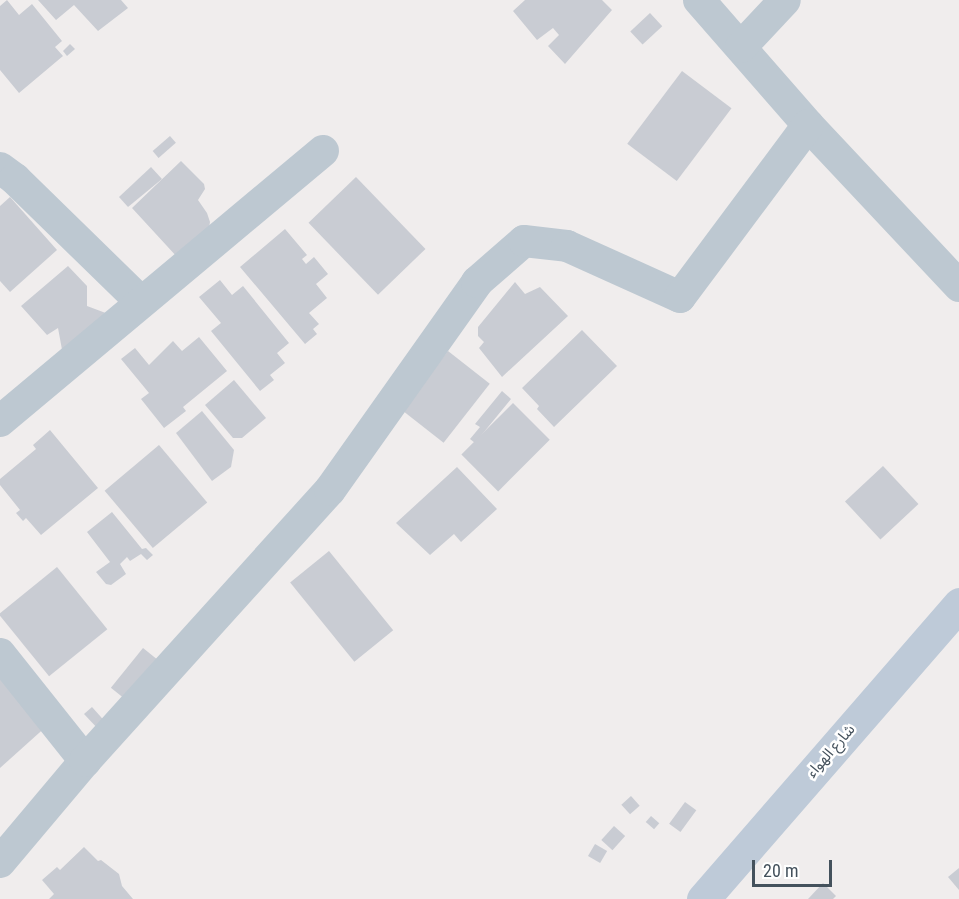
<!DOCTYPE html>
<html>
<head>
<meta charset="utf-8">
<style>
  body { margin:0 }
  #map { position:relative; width:959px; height:899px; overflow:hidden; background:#f0eded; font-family:"Roboto Condensed","Noto Sans Arabic",sans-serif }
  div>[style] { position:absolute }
  .building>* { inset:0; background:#c9ccd3; transform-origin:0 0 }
  .street>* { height:32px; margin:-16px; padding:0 16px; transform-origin:16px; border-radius:16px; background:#bdc8d1 }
  .secondary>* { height:33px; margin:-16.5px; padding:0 16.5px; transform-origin:16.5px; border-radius:16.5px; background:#becad8 }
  span { translate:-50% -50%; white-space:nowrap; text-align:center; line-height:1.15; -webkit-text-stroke:5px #fff; paint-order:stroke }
  .street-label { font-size:15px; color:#44515c }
  .scale { position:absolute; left:752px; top:860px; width:80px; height:27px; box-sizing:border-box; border:3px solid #44515c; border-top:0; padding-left:8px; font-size:18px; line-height:21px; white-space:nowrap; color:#44515c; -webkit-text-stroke:4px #fff; paint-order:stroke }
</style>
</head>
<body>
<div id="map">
  <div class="building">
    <i style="clip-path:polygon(7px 0,19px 15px,32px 4px,62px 41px,55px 47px,63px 56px,19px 93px,0 70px,0 6px)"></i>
    <i style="clip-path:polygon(38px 0,121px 0,128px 8px,98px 31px,74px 5px,56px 20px)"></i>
    <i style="clip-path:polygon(525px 0,602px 0,612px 10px,565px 64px,548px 46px,559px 35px,553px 28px,537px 40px,513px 11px)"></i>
    <i style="left:650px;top:13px;width:18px;height:27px;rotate:47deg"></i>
    <i style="clip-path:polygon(70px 44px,75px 49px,67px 56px,63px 51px)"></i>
    <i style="left:682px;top:71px;width:62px;height:91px;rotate:37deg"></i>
    <i style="left:170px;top:136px;width:9px;height:23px;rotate:49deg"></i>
    <i style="clip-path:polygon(181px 161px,204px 184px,205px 189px,198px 200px,207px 213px,210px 222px,208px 233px,178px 258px,132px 208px)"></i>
    <i style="clip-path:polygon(151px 167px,162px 179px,128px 207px,119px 197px)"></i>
    <i style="left:356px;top:177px;width:100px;height:66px;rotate:46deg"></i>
    <i style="clip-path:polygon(10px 197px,57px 250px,10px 292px,0 281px,0 206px)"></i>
    <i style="clip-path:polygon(285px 229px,307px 255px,302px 259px,306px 264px,314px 257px,328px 274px,316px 284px,327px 298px,309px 313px,319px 324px,313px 329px,317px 334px,305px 344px,240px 267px)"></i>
    <i style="clip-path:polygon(68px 266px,87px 286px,87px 306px,111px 315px,63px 355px,58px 328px,47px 335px,21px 306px)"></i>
    <i style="clip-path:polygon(220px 280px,232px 295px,243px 286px,289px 343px,277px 353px,285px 363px,270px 375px,274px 380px,260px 391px,211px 331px,221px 323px,199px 297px)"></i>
    <i style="clip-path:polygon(515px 282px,525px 294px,540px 287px,568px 316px,502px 377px,479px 348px,484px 342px,478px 336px,478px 327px)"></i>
    <i style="clip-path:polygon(582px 330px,617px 366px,554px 427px,537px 409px,539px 406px,522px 388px)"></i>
    <i style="clip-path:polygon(199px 337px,227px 371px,183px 407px,186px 411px,164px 428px,141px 399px,149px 393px,121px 359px,135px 348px,149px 365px,173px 341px,182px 351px)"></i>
    <i style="left:448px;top:351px;width:53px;height:75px;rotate:38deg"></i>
    <i style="clip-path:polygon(234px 380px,266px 418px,242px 438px,233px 438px,205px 405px)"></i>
    <i style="clip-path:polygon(502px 391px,511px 399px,475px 443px,470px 439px,480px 427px,475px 424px)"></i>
    <i style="left:513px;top:403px;width:52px;height:73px;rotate:45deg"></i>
    <i style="clip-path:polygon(202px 411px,234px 450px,231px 467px,212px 481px,176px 433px)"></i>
    <i style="clip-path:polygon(50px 430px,98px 488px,41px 535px,26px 518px,23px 521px,16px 513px,20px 510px,0 485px,0 479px,36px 449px,33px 445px)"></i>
    <i style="left:159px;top:445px;width:75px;height:71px;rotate:50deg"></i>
    <i style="left:883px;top:466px;width:52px;height:52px;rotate:47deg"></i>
    <i style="clip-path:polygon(457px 467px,497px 509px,461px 542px,454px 534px,430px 555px,396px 523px)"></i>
    <i style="clip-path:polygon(112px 512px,142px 549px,146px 548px,153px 555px,147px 560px,141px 554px,130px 561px,127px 557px,120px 564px,126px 574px,111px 585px,106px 584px,96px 572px,110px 562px,87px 532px)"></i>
    <i style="left:329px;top:551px;width:102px;height:50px;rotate:51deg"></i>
    <i style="left:57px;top:567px;width:80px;height:75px;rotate:51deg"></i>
    <i style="left:143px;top:648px;width:28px;height:51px;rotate:39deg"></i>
    <i style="clip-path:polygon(0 678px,49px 724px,0 768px)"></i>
    <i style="clip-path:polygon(92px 707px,109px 726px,100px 731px,84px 714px)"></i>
    <i style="left:631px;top:796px;width:13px;height:13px;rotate:48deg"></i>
    <i style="left:685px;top:802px;width:14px;height:27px;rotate:36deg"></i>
    <i style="left:651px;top:816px;width:11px;height:8px;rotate:41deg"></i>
    <i style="left:614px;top:826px;width:15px;height:19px;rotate:42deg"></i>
    <i style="left:595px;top:844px;width:14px;height:14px;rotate:30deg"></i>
    <i style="clip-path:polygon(84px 847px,98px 861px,101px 860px,119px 874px,122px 886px,133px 899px,49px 899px,54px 894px,42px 880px,57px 867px,60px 870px)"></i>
    <i style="clip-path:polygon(959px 868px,959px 890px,948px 877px)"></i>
    <i style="clip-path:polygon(823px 883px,836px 896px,833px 899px,808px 899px)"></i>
  </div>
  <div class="street">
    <i style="left:699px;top:0;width:166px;rotate:48.9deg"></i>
    <i style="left:808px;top:125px;width:221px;rotate:46.8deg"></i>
    <i style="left:741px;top:47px;width:64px;rotate:-46.9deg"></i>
    <i style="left:0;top:168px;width:19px;rotate:36deg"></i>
    <i style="left:15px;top:179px;width:176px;rotate:44.3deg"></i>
    <i style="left:0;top:421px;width:421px;rotate:-39.9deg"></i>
    <i style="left:0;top:654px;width:137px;rotate:51.5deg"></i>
    <i style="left:0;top:862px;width:132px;rotate:-49.9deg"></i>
    <i style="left:85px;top:761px;width:365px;rotate:-47.9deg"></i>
    <i style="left:330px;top:490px;width:255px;rotate:-54.7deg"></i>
    <i style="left:477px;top:282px;width:62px;rotate:-41.1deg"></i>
    <i style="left:524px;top:241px;width:43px;rotate:6.6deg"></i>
    <i style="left:567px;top:246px;width:124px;rotate:24.3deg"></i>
    <i style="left:680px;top:297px;width:214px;rotate:-53.3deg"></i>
  </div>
  <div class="secondary">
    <i style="left:703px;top:899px;width:391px;rotate:-49deg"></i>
  </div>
  <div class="street-label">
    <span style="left:831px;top:751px;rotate:-49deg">شارع الهواء</span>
  </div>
  <div class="scale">20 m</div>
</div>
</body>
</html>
